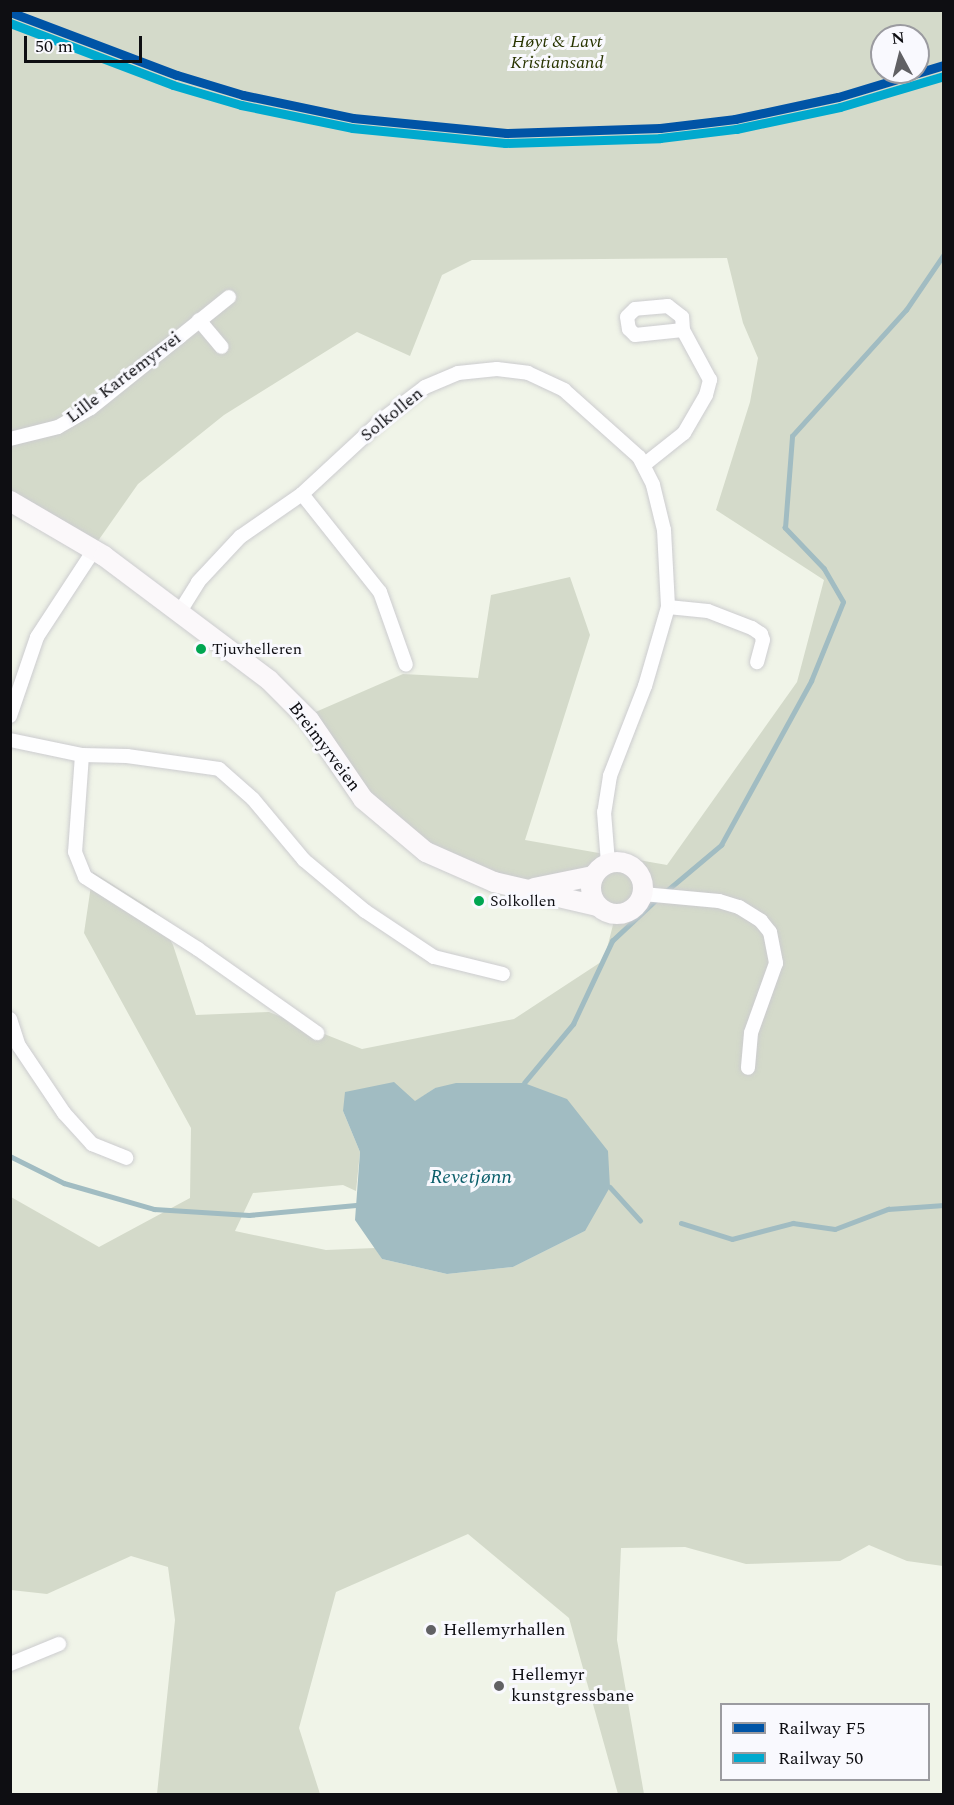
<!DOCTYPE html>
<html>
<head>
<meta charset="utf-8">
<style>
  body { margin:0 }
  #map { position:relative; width:954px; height:1805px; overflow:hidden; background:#fafafd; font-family:Spectral,serif }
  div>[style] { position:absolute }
  .green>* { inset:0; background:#f0f4e8 }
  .forest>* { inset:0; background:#d4daca }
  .water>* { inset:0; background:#a1bcc2 }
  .stream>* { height:4.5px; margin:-2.25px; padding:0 2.25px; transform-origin:2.25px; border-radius:2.25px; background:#a1bcc2 }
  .roads { filter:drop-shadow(0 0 2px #cccccf) drop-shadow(0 0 2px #cccccf) }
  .street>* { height:14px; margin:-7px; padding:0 7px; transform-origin:7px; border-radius:7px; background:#fefeff }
  .secondary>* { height:20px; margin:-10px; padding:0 10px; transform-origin:10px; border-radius:10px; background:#fbf8fa }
  .secondary>.ring { margin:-10px; padding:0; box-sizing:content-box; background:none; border:20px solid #fbf8fa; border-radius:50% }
  .rail-1>* { height:9px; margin:-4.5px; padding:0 4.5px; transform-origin:4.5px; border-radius:4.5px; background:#0054a6 }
  .rail-2>* { height:9px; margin:-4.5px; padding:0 4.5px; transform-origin:4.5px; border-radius:4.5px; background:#00a9ce }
  .dots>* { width:16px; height:16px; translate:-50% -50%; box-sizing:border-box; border:3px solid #f9f9fe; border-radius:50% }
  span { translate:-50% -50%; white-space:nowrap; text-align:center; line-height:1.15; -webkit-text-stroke:6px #f9f9fe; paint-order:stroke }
  .bus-label { font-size:16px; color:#0e0e12 }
  .left { translate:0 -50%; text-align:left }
  .park-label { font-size:18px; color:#283400; font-style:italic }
  .street-label { font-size:18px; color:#0e0e12 }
  .poi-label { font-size:18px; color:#0e0e12 }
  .water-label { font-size:20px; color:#0a5e6a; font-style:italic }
  .frame { position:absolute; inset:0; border:12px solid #0e0e12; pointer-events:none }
  .legend { position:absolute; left:720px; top:1703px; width:210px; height:78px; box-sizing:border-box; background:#f9f9fe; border:2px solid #9b9ba0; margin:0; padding:8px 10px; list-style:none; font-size:18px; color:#0e0e12 }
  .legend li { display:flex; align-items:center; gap:12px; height:30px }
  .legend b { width:30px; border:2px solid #9b9ba0 }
  .north { position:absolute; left:870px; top:24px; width:60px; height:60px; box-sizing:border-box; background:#f9f9fe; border:2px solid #9b9ba0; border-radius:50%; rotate:353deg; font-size:16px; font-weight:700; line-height:24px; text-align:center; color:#0e0e12 }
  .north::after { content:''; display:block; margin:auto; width:21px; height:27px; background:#616164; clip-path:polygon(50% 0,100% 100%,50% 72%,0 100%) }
  .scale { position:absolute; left:24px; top:36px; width:118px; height:27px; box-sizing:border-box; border:3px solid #0e0e12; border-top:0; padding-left:8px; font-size:18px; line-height:21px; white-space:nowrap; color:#0e0e12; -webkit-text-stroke:4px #f9f9fe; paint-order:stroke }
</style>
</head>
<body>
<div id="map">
  <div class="green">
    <i style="clip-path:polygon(evenodd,11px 11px,943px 11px,943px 1794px,11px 1794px,11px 11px,882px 36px,918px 36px,918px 72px,882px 72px,882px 36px,11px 11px,722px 1704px,928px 1704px,928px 1780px,722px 1780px,722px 1704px)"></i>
  </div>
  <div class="forest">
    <i style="clip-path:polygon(evenodd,11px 11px,943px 11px,943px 1566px,907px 1561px,869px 1545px,840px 1561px,746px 1564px,685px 1547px,621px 1548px,617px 1640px,644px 1794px,618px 1794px,569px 1618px,468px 1534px,336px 1592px,299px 1728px,320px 1794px,157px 1794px,175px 1620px,168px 1567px,131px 1556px,47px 1594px,11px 1590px,11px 1197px,99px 1247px,190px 1198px,191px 1128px,84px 933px,93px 872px,155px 911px,173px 945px,196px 1015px,269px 1012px,362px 1049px,514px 1019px,604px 960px,615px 917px,430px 856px,363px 800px,304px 717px,403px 674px,478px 678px,491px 595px,570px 577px,590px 635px,525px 840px,667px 865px,797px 682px,824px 580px,716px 510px,750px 402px,758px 358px,743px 323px,727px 258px,472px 260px,442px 275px,410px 356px,357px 332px,224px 415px,138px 484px,93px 548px,11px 505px,11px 11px,882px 36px,918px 36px,918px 72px,882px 72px,882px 36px,11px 11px,435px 1088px,585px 1231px,513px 1267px,447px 1274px,382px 1259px,375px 1248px,326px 1250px,235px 1231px,253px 1193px,343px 1185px,356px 1191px,360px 1152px,343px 1111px,416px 1101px,435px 1088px)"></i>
  </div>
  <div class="water">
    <i style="clip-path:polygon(394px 1082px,415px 1101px,435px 1088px,456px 1083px,524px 1083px,567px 1099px,608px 1151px,610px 1187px,585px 1231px,513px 1267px,447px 1274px,382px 1259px,355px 1220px,360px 1152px,343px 1111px,345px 1092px)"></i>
  </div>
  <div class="stream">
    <i style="left:664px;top:893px;width:75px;rotate:-40.1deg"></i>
    <i style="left:721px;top:845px;width:187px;rotate:-61.2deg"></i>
    <i style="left:811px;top:681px;width:85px;rotate:-67.9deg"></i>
    <i style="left:843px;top:602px;width:38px;rotate:-120deg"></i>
    <i style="left:824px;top:569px;width:57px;rotate:-133.6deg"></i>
    <i style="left:785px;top:528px;width:92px;rotate:-85.6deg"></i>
    <i style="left:792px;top:436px;width:170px;rotate:-47.9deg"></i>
    <i style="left:906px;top:310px;width:68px;rotate:-55.8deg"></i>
    <i style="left:524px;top:1083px;width:77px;rotate:-50.3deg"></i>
    <i style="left:573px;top:1024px;width:92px;rotate:-64.8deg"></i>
    <i style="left:612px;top:941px;width:63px;rotate:-43.1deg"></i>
    <i style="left:10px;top:1156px;width:60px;rotate:26.6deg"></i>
    <i style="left:64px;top:1183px;width:94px;rotate:16.1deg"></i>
    <i style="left:154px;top:1209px;width:95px;rotate:3.6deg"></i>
    <i style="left:249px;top:1215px;width:107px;rotate:-5.3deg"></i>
    <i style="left:610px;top:1187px;width:45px;rotate:47.7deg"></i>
    <i style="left:681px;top:1223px;width:53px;rotate:17.4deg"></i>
    <i style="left:732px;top:1239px;width:63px;rotate:-14.7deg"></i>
    <i style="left:793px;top:1223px;width:42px;rotate:8.1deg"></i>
    <i style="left:835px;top:1229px;width:57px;rotate:-20.7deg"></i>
    <i style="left:888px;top:1209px;width:56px;rotate:-4.1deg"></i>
  </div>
  <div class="roads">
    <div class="street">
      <i style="left:199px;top:320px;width:35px;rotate:50deg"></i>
      <i style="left:10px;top:439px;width:49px;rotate:-14deg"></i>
      <i style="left:58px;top:427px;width:38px;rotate:-30deg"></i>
      <i style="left:91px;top:408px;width:177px;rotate:-38.8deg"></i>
      <i style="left:645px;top:464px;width:50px;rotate:-38.5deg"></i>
      <i style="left:684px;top:433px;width:44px;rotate:-59.9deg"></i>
      <i style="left:706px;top:395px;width:16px;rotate:-75deg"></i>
      <i style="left:710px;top:380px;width:57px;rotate:-118.4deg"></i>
      <i style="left:683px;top:330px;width:13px;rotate:-94deg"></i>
      <i style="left:682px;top:317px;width:18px;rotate:-142deg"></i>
      <i style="left:668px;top:306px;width:33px;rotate:175deg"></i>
      <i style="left:635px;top:309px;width:11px;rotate:135deg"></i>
      <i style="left:627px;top:317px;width:12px;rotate:81deg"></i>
      <i style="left:629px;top:329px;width:8px;rotate:45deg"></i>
      <i style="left:635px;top:335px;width:48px;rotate:-5.9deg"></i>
      <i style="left:302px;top:494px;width:125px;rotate:51.5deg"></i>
      <i style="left:380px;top:592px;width:77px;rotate:70.4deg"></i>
      <i style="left:668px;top:607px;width:40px;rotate:5.7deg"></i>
      <i style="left:708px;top:611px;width:47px;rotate:21.1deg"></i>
      <i style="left:752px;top:628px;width:11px;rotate:34deg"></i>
      <i style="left:761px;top:634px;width:6px;rotate:72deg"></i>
      <i style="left:763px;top:640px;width:23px;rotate:105deg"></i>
      <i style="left:179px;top:613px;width:36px;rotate:-58deg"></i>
      <i style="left:198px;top:582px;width:62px;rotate:-47deg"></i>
      <i style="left:240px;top:537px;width:75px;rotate:-34.7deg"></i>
      <i style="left:302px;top:494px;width:112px;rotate:-42.8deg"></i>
      <i style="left:384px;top:418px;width:51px;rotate:-37.1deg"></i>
      <i style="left:425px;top:387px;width:36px;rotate:-23deg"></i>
      <i style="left:458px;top:373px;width:39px;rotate:-6deg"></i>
      <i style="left:497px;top:369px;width:31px;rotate:7deg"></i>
      <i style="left:528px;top:373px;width:40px;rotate:25deg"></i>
      <i style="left:564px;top:390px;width:101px;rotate:41.8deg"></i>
      <i style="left:639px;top:457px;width:31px;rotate:63deg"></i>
      <i style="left:653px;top:485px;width:46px;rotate:76.3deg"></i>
      <i style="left:664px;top:530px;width:77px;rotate:87deg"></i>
      <i style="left:668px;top:607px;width:82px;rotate:106.2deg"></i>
      <i style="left:645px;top:686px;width:97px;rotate:111.3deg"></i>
      <i style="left:610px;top:776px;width:36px;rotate:99deg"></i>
      <i style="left:604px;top:812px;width:51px;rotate:85.5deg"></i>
      <i style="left:10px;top:716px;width:83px;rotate:-71.1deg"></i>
      <i style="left:37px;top:637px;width:104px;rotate:-56.8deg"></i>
      <i style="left:10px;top:740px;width:74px;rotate:11.8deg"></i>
      <i style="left:82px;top:755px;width:45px;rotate:1.3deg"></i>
      <i style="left:127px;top:756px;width:93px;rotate:8deg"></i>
      <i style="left:219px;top:769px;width:45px;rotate:41.4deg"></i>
      <i style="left:253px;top:799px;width:80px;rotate:50.1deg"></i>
      <i style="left:304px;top:860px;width:80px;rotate:39.9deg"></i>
      <i style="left:365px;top:911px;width:83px;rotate:33.7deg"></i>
      <i style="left:434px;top:957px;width:71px;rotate:13.8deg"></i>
      <i style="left:82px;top:755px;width:97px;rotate:94.1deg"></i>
      <i style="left:75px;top:852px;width:27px;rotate:68deg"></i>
      <i style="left:85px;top:877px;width:134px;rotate:32.5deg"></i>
      <i style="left:198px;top:949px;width:146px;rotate:35.2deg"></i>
      <i style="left:643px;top:894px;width:76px;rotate:5.3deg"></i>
      <i style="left:719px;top:901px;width:21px;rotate:17deg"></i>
      <i style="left:739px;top:907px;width:26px;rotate:32deg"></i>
      <i style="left:761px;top:921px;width:14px;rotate:51deg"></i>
      <i style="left:770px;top:932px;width:32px;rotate:79deg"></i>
      <i style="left:776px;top:963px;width:74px;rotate:109.7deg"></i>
      <i style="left:751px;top:1033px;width:35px;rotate:95deg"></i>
      <i style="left:10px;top:1019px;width:28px;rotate:72deg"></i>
      <i style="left:19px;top:1046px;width:81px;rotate:56.1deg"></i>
      <i style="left:64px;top:1113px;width:42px;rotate:47.9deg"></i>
      <i style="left:92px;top:1144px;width:37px;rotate:22deg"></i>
      <i style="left:10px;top:1664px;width:53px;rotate:-22.2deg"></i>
    </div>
    <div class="secondary">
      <i style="left:10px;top:501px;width:109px;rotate:30.3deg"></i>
      <i style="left:104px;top:556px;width:206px;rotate:36.9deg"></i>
      <i style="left:269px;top:680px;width:57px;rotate:45deg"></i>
      <i style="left:309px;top:720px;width:96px;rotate:55.6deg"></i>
      <i style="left:363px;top:799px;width:82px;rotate:40.1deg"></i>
      <i style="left:426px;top:852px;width:74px;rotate:23.8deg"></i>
      <i style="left:494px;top:882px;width:106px;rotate:13.1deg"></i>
      <i class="ring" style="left:591px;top:862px;width:32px;height:32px"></i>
      <i style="left:534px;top:888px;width:60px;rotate:-11.5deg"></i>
    </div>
  </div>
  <div class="rail-1">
    <i style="left:10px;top:12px;width:178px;rotate:20.7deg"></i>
    <i style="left:177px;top:75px;width:69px;rotate:16.9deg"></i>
    <i style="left:243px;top:95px;width:112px;rotate:11.8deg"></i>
    <i style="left:353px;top:118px;width:154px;rotate:5.6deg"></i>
    <i style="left:506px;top:133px;width:154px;rotate:-1.9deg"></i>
    <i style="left:660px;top:128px;width:76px;rotate:-6.8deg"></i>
    <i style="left:735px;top:119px;width:105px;rotate:-12.1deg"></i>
    <i style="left:838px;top:97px;width:111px;rotate:-16.8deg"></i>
  </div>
  <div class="rail-2">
    <i style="left:10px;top:23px;width:174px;rotate:20.8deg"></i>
    <i style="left:173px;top:85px;width:71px;rotate:16.4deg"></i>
    <i style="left:241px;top:105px;width:113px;rotate:11.7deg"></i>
    <i style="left:352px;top:128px;width:154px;rotate:5.6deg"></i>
    <i style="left:505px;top:143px;width:155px;rotate:-1.8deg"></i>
    <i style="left:660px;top:138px;width:77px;rotate:-6.8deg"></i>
    <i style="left:736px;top:129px;width:106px;rotate:-11.9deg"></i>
    <i style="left:840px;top:107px;width:109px;rotate:-16.6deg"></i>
  </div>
  <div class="dots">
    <i style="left:201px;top:649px;background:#00a651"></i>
    <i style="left:479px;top:901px;background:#00a651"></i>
    <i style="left:431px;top:1630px;background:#616164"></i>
    <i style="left:499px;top:1686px;background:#616164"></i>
  </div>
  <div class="bus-label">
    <span class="left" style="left:212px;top:649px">Tjuvhelleren</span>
    <span class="left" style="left:490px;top:901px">Solkollen</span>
  </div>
  <div class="park-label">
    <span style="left:557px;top:53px">Høyt &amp; Lavt<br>Kristiansand</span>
  </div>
  <div class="street-label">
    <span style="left:124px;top:378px;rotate:-37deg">Lille Kartemyrvei</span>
    <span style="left:392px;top:415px;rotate:-39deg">Solkollen</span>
    <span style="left:324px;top:747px;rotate:53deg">Breimyrveien</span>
  </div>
  <div class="poi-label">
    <span class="left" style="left:443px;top:1630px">Hellemyrhallen</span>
    <span class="left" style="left:511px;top:1686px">Hellemyr<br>kunstgressbane</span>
  </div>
  <div class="water-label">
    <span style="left:471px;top:1177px">Revetjønn</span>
  </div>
  <div class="frame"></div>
  <ul class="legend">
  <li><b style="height:8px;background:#0054a6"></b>Railway F5</li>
  <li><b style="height:8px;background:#00a9ce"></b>Railway 50</li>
  </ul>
  <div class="north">N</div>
  <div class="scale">50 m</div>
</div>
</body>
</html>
